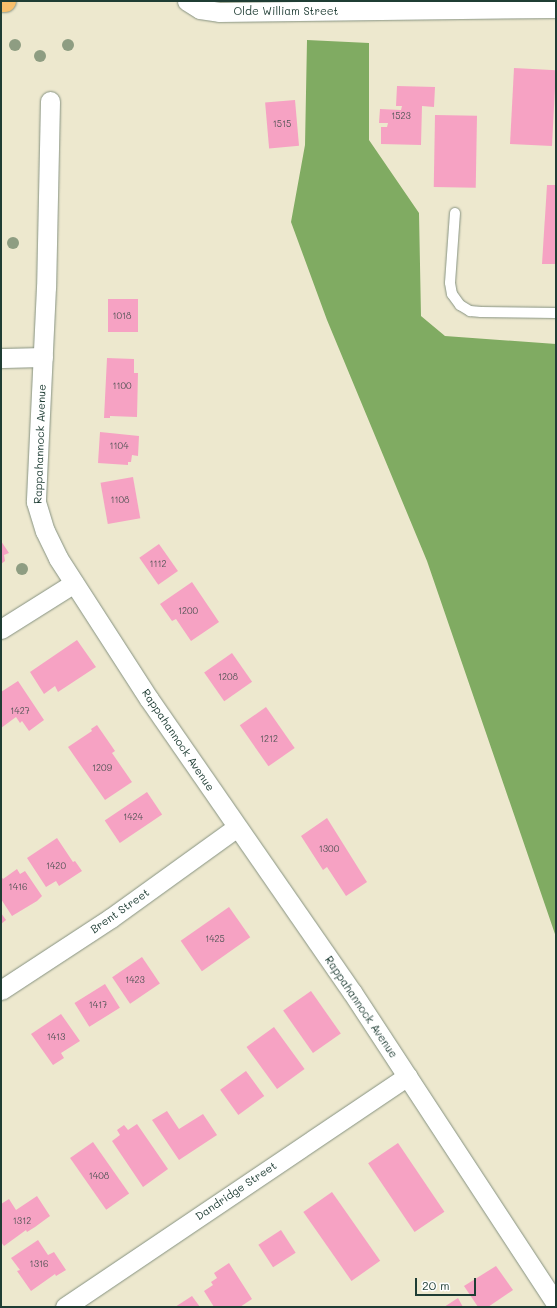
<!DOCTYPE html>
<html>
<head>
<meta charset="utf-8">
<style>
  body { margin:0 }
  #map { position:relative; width:557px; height:1308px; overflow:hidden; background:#ede8ce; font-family:Mali,sans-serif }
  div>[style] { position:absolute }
  .forest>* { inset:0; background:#80ab62 }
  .building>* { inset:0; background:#f6a2c3; transform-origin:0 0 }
  .roads { filter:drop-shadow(0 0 1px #869281) drop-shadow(0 0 1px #869281) }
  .lane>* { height:10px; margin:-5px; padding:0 5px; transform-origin:5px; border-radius:5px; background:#fff }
  .street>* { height:19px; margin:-9.5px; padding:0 9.5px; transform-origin:9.5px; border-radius:9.5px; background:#fff }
  .primary>* { height:22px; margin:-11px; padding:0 11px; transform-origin:11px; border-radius:11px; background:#f8bf6c }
  .trees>* { width:12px; height:12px; margin:-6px; border-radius:50%; background:#8e9d82 }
  span { translate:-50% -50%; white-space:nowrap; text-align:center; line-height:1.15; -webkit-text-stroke:3px #fff; paint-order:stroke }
  .number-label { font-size:9px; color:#555658 }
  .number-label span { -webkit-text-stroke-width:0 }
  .street-label { font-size:11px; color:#1f3d34 }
  .frame { position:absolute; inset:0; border:2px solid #1f3d34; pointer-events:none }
  .scale { position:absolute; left:415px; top:1278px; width:61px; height:18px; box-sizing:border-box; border:2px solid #1f3d34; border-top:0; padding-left:5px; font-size:12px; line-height:14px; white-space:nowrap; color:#1f3d34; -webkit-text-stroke:3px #fff; paint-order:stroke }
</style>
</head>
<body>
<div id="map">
  <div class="forest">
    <i style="clip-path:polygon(307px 40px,369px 43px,369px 140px,419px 213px,421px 316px,445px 336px,556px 344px,556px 937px,427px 561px,327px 320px,291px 222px,305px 145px)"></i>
  </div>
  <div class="building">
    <i style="left:514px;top:68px;width:42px;height:76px;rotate:3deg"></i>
    <i style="clip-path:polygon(397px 86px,435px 87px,434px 107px,422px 106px,421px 145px,381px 144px,381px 127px,387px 127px,388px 123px,379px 123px,380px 109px,401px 110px,402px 106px,396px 106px)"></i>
    <i style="left:295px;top:100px;width:46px;height:30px;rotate:85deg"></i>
    <i style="left:435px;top:115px;width:42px;height:72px;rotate:1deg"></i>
    <i style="clip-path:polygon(547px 185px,556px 185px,556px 264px,542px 264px)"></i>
    <i style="left:108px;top:299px;width:30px;height:33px"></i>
    <i style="clip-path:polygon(107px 358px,134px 359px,134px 373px,138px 373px,137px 417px,110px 416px,110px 418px,104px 418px)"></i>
    <i style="clip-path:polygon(100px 432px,139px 436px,138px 456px,132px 455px,131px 462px,128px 462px,128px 465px,98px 463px)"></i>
    <i style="left:133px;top:477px;width:42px;height:33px;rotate:80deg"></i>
    <i style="clip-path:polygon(1px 541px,9px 553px,4px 555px,5px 561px,1px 564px)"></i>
    <i style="left:159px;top:544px;width:33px;height:24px;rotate:55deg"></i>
    <i style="clip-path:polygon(192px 582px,219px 622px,191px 641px,176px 619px,172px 621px,160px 604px)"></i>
    <i style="clip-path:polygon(77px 640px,96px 667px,58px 692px,55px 686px,44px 694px,30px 672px)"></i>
    <i style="left:232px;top:653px;width:35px;height:34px;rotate:55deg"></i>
    <i style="clip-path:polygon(18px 681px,44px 720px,29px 731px,22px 721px,20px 723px,16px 717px,1px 728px,1px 692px)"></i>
    <i style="left:266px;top:707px;width:50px;height:32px;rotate:55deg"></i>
    <i style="clip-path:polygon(97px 725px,115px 751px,112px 753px,132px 782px,105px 800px,68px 747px,92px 731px,91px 729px)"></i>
    <i style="left:147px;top:792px;width:27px;height:51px;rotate:56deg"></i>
    <i style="clip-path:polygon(327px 818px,367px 882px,346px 896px,327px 867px,323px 870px,301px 836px)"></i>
    <i style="clip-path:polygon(57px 838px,73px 862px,75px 861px,82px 871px,59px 886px,56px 881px,46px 887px,27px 858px)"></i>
    <i style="clip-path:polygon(17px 869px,20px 874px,25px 871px,42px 896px,37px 901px,12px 916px,1px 899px,1px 876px,3px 879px)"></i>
    <i style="left:229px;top:907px;width:37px;height:59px;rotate:55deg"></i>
    <i style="clip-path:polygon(1px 913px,6px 920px,1px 924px)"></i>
    <i style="left:142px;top:957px;width:32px;height:36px;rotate:56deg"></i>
    <i style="left:105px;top:984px;width:28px;height:36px;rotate:58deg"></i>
    <i style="left:311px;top:991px;width:52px;height:34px;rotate:55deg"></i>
    <i style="clip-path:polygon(61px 1014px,80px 1041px,61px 1053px,64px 1058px,53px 1065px,31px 1034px)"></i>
    <i style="left:274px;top:1027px;width:52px;height:34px;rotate:54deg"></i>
    <i style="left:246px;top:1071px;width:31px;height:32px;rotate:54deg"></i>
    <i style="clip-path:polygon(167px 1111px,179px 1129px,203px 1114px,217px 1135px,179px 1160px,152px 1120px)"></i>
    <i style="clip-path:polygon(137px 1124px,168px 1169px,143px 1187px,112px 1141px,120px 1135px,117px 1130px,124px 1125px,128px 1130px)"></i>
    <i style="left:93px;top:1142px;width:63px;height:28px;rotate:55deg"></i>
    <i style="left:398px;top:1143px;width:83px;height:36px;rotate:56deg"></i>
    <i style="left:332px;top:1192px;width:84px;height:35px;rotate:55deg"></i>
    <i style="clip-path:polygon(37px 1196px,50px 1216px,35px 1227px,27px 1232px,26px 1230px,4px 1246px,1px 1242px,1px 1204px,9px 1199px,16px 1210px)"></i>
    <i style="left:281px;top:1230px;width:27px;height:27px;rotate:57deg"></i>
    <i style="clip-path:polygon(38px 1240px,48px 1255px,54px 1252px,66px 1270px,56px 1276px,55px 1274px,31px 1291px,17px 1271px,20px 1270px,11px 1258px)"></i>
    <i style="clip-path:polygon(229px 1263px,252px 1299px,240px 1307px,214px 1307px,204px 1291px,213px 1285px,211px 1282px,217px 1278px,214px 1273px)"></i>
    <i style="clip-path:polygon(496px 1266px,513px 1290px,488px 1307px,478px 1307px,464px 1286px)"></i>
    <i style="clip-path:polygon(192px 1296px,200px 1307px,175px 1307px)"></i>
    <i style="clip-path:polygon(458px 1298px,463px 1307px,444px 1307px)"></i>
  </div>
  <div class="roads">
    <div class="lane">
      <i style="left:455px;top:213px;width:70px;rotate:94.1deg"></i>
      <i style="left:450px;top:283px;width:11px;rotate:80deg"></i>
      <i style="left:452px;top:294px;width:14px;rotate:54deg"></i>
      <i style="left:460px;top:305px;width:12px;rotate:31deg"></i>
      <i style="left:470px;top:311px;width:11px;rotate:5deg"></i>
      <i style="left:481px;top:312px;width:75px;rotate:0.8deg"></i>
    </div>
    <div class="street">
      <i style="left:187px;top:1px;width:15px;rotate:32deg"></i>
      <i style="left:200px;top:9px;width:19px;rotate:9deg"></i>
      <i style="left:219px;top:12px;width:337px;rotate:-0.7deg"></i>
      <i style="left:50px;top:101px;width:186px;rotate:91.2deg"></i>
      <i style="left:46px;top:287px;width:215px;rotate:92.7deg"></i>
      <i style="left:36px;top:502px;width:30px;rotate:73deg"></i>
      <i style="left:45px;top:531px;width:30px;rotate:64deg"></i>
      <i style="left:58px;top:558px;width:168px;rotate:57.2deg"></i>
      <i style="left:149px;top:699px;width:356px;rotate:55.3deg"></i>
      <i style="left:352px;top:992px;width:373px;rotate:56.8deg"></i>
      <i style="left:1px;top:358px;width:42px;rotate:-1.4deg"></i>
      <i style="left:1px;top:629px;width:86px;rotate:-32.2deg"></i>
      <i style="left:1px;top:990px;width:131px;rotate:-33.2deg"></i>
      <i style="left:111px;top:918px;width:155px;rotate:-35.8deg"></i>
      <i style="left:65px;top:1307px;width:413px;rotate:-34deg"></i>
    </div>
    <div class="primary">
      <i style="left:1px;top:1px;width:4px"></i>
    </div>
  </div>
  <div class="trees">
    <i style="left:15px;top:45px"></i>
    <i style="left:68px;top:45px"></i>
    <i style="left:40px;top:56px"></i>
    <i style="left:13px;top:243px"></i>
    <i style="left:22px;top:569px"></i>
  </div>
  <div class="number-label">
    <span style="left:401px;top:116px">1523</span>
    <span style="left:282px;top:124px">1515</span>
    <span style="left:122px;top:316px">1018</span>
    <span style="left:122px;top:386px">1100</span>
    <span style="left:119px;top:446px">1104</span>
    <span style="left:120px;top:500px">1108</span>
    <span style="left:158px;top:564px">1112</span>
    <span style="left:188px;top:611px">1200</span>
    <span style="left:228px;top:677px">1208</span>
    <span style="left:20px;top:711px">1427</span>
    <span style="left:269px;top:739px">1212</span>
    <span style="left:102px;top:768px">1209</span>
    <span style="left:133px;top:817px">1424</span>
    <span style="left:329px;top:849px">1300</span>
    <span style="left:56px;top:866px">1420</span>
    <span style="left:18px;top:887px">1416</span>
    <span style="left:215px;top:939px">1425</span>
    <span style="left:135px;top:980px">1423</span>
    <span style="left:98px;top:1005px">1417</span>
    <span style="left:56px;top:1037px">1413</span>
    <span style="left:99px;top:1176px">1408</span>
    <span style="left:22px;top:1221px">1312</span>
    <span style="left:39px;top:1264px">1316</span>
  </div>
  <div class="street-label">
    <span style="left:286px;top:11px">Olde William Street</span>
    <span style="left:40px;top:444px;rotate:-88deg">Rappahannock Avenue</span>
    <span style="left:178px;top:740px;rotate:56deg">Rappahannock Avenue</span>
    <span style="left:120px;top:911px;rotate:-35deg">Brent Street</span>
    <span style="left:361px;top:1007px;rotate:56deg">Rappahannock Avenue</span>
    <span style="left:236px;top:1191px;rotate:-34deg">Dandridge Street</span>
  </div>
  <div class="frame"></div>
  <div class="scale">20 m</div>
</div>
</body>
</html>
